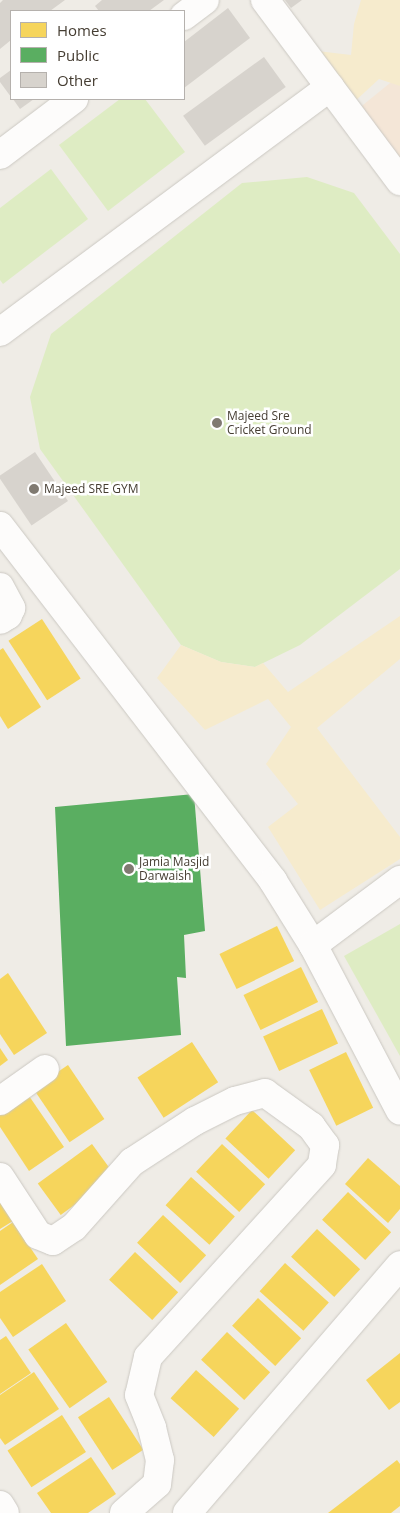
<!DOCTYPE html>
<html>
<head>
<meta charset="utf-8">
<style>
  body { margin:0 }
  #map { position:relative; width:400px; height:1513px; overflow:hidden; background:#efece6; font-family:"Open Sans",sans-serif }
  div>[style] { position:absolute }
  .commercial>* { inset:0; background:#f4e6d7 }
  .green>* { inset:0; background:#deecc3 }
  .sand>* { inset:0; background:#f6ebcd }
  .homes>* { inset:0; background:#f6d55c; transform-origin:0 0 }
  .public>* { inset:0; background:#5aae61 }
  .building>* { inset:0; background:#d7d3cd; transform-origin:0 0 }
  .roads { filter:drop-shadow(0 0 1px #cbc8c2) drop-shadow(0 0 1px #cbc8c2) }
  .minor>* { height:28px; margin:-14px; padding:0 14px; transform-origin:14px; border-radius:14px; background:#fdfcfb }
  .dots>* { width:14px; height:14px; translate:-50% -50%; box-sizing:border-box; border:2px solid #fff; border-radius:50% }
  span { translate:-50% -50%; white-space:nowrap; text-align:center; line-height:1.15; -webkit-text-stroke:5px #fff; paint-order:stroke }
  .poi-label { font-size:12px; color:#453d32 }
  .left { translate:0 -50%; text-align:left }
  .legend { position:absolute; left:10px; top:10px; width:175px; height:90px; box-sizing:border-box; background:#fff; border:1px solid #b5b1ad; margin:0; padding:6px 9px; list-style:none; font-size:15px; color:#453d32 }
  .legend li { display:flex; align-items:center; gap:10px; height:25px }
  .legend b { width:25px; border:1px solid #b5b1ad }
</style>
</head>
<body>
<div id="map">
  <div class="commercial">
    <i style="clip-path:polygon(395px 79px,400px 86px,400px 165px,358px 109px)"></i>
  </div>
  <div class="green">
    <i style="clip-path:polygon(120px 99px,145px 99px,185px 152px,108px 211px,59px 145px)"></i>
    <i style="clip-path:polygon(51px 169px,88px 219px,3px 284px,0 280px,0 208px)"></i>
    <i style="clip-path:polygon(307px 177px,354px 193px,400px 254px,400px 569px,300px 645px,255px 667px,221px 662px,181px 645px,40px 449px,30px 397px,51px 334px,242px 183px)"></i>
    <i style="clip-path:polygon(400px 924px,400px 1056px,344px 956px)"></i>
  </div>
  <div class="sand">
    <i style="clip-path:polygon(361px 0,400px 0,400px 86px,379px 79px,353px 103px,317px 51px,351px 55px,354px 24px)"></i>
    <i style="clip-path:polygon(400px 616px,400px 659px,317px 728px,400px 837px,400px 859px,320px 910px,268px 827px,298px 804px,266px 764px,291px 727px,268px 699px,205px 730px,157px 678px,181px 645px,221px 662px,255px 667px,263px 663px,288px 692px)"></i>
  </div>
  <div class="homes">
    <i style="left:42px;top:619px;width:71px;height:40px;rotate:57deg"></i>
    <i style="clip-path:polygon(3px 648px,41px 707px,8px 729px,0 716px,0 650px)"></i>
    <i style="left:277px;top:926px;width:39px;height:64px;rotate:64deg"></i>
    <i style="left:301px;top:967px;width:39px;height:64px;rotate:64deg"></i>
    <i style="clip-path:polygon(8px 973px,47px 1033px,14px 1055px,0 1034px,0 979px)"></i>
    <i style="left:322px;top:1009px;width:38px;height:65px;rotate:65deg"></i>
    <i style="left:192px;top:1042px;width:48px;height:65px;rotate:57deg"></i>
    <i style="clip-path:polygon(0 1048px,8px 1060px,0 1066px)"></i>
    <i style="left:346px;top:1052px;width:62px;height:41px;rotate:64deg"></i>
    <i style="left:68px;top:1065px;width:65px;height:42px;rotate:56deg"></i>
    <i style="clip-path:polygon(27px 1093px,64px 1147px,29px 1171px,0 1127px,0 1111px)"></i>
    <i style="left:252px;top:1110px;width:59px;height:39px;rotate:43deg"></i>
    <i style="left:92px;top:1144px;width:39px;height:67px;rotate:54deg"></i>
    <i style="left:222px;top:1144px;width:59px;height:38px;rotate:43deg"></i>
    <i style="clip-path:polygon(368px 1158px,400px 1186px,400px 1209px,388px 1223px,345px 1184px)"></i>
    <i style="left:191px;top:1177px;width:59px;height:38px;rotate:42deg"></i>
    <i style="left:348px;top:1192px;width:59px;height:38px;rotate:43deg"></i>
    <i style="clip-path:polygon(0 1201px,13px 1221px,0 1229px)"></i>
    <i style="left:163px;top:1215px;width:59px;height:38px;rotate:43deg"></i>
    <i style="clip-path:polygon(13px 1222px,38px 1259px,0 1285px,0 1231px)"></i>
    <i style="left:317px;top:1229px;width:59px;height:38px;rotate:43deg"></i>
    <i style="left:135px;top:1252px;width:59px;height:38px;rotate:43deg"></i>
    <i style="left:285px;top:1263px;width:59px;height:38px;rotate:42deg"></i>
    <i style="clip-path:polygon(42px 1264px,66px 1301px,13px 1337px,0 1318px,0 1292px)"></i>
    <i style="left:258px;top:1298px;width:59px;height:38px;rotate:43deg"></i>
    <i style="left:66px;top:1323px;width:72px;height:46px;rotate:55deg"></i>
    <i style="left:227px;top:1332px;width:59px;height:38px;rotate:43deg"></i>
    <i style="clip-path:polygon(6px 1336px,31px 1373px,0 1394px,0 1340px)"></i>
    <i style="clip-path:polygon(400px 1353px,400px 1402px,389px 1410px,366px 1380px)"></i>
    <i style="left:196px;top:1370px;width:58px;height:38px;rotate:42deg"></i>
    <i style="clip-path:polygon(34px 1372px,59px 1409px,5px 1445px,0 1438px,0 1395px)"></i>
    <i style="left:109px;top:1397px;width:63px;height:37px;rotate:57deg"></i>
    <i style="left:62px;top:1415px;width:44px;height:65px;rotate:57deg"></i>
    <i style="clip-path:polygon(91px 1457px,116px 1494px,88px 1513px,51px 1513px,37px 1493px)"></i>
    <i style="clip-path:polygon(397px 1460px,400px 1464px,400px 1506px,391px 1513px,328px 1513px)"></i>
  </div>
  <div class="public">
    <i style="clip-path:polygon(194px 794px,205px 931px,184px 935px,186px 978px,177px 977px,181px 1035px,66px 1046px,55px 807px)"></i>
  </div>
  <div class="building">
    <i style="clip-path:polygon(3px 0,65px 0,50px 11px,11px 11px,11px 40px,0 49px,0 3px)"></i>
    <i style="clip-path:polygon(102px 0,164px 0,149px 11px,99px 11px,95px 6px)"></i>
    <i style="clip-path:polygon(285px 0,302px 0,291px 8px)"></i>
    <i style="clip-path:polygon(228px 8px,250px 38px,184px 88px,184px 42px)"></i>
    <i style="left:264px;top:57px;width:37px;height:100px;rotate:54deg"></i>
    <i style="clip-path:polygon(11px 70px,11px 97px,0 82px,0 78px)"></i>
    <i style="clip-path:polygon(13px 99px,34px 99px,20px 109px)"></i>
    <i style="left:35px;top:452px;width:59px;height:44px;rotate:56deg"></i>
  </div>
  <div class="roads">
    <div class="minor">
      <i style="left:265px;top:0;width:226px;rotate:53.3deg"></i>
      <i style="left:184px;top:16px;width:26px;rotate:-37deg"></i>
      <i style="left:0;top:155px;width:93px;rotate:-37.1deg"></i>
      <i style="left:0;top:332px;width:411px;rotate:-36.6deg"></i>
      <i style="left:0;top:526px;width:448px;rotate:52.4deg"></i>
      <i style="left:273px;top:881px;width:75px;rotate:58deg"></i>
      <i style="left:313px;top:945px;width:187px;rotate:62.3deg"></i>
      <i style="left:0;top:587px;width:24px;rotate:62deg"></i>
      <i style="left:11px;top:608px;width:8px;rotate:113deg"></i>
      <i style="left:8px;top:615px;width:9px;rotate:148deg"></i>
      <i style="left:313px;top:945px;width:109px;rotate:-36.8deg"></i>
      <i style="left:0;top:1101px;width:55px;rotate:-35.4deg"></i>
      <i style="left:0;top:1177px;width:69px;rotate:56.8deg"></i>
      <i style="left:38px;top:1235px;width:16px;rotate:22deg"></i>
      <i style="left:53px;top:1241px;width:25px;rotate:-34deg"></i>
      <i style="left:74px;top:1227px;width:87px;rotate:-48.3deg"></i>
      <i style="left:132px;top:1162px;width:75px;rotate:-33.1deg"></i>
      <i style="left:195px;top:1121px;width:45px;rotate:-26.6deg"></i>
      <i style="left:235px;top:1101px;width:31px;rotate:-15deg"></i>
      <i style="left:265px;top:1093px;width:57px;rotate:35.7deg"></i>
      <i style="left:311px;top:1126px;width:24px;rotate:54deg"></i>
      <i style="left:325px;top:1145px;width:20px;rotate:99deg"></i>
      <i style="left:322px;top:1165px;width:259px;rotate:132.2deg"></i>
      <i style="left:148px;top:1357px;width:39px;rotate:103deg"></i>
      <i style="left:139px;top:1395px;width:35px;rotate:68deg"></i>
      <i style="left:152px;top:1428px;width:33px;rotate:76deg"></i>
      <i style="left:160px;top:1460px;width:24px;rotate:97deg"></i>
      <i style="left:157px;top:1484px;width:44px;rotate:138.7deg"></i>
      <i style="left:0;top:1505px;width:9px;rotate:58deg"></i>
      <i style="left:187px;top:1513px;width:327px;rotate:-49.3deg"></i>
    </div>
  </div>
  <div class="dots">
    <i style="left:217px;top:423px;background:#807a71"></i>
    <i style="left:34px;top:489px;background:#807a71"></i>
    <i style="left:129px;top:869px;background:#807a71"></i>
  </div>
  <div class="poi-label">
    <span class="left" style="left:227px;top:423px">Majeed Sre<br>Cricket Ground</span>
    <span class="left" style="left:44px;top:489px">Majeed SRE GYM</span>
    <span class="left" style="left:139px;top:869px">Jamia Masjid<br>Darwaish</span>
  </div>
  <ul class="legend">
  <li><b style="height:14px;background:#f6d55c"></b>Homes</li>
  <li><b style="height:14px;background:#5aae61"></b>Public</li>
  <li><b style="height:14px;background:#d7d3cd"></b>Other</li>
  </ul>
</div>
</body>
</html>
